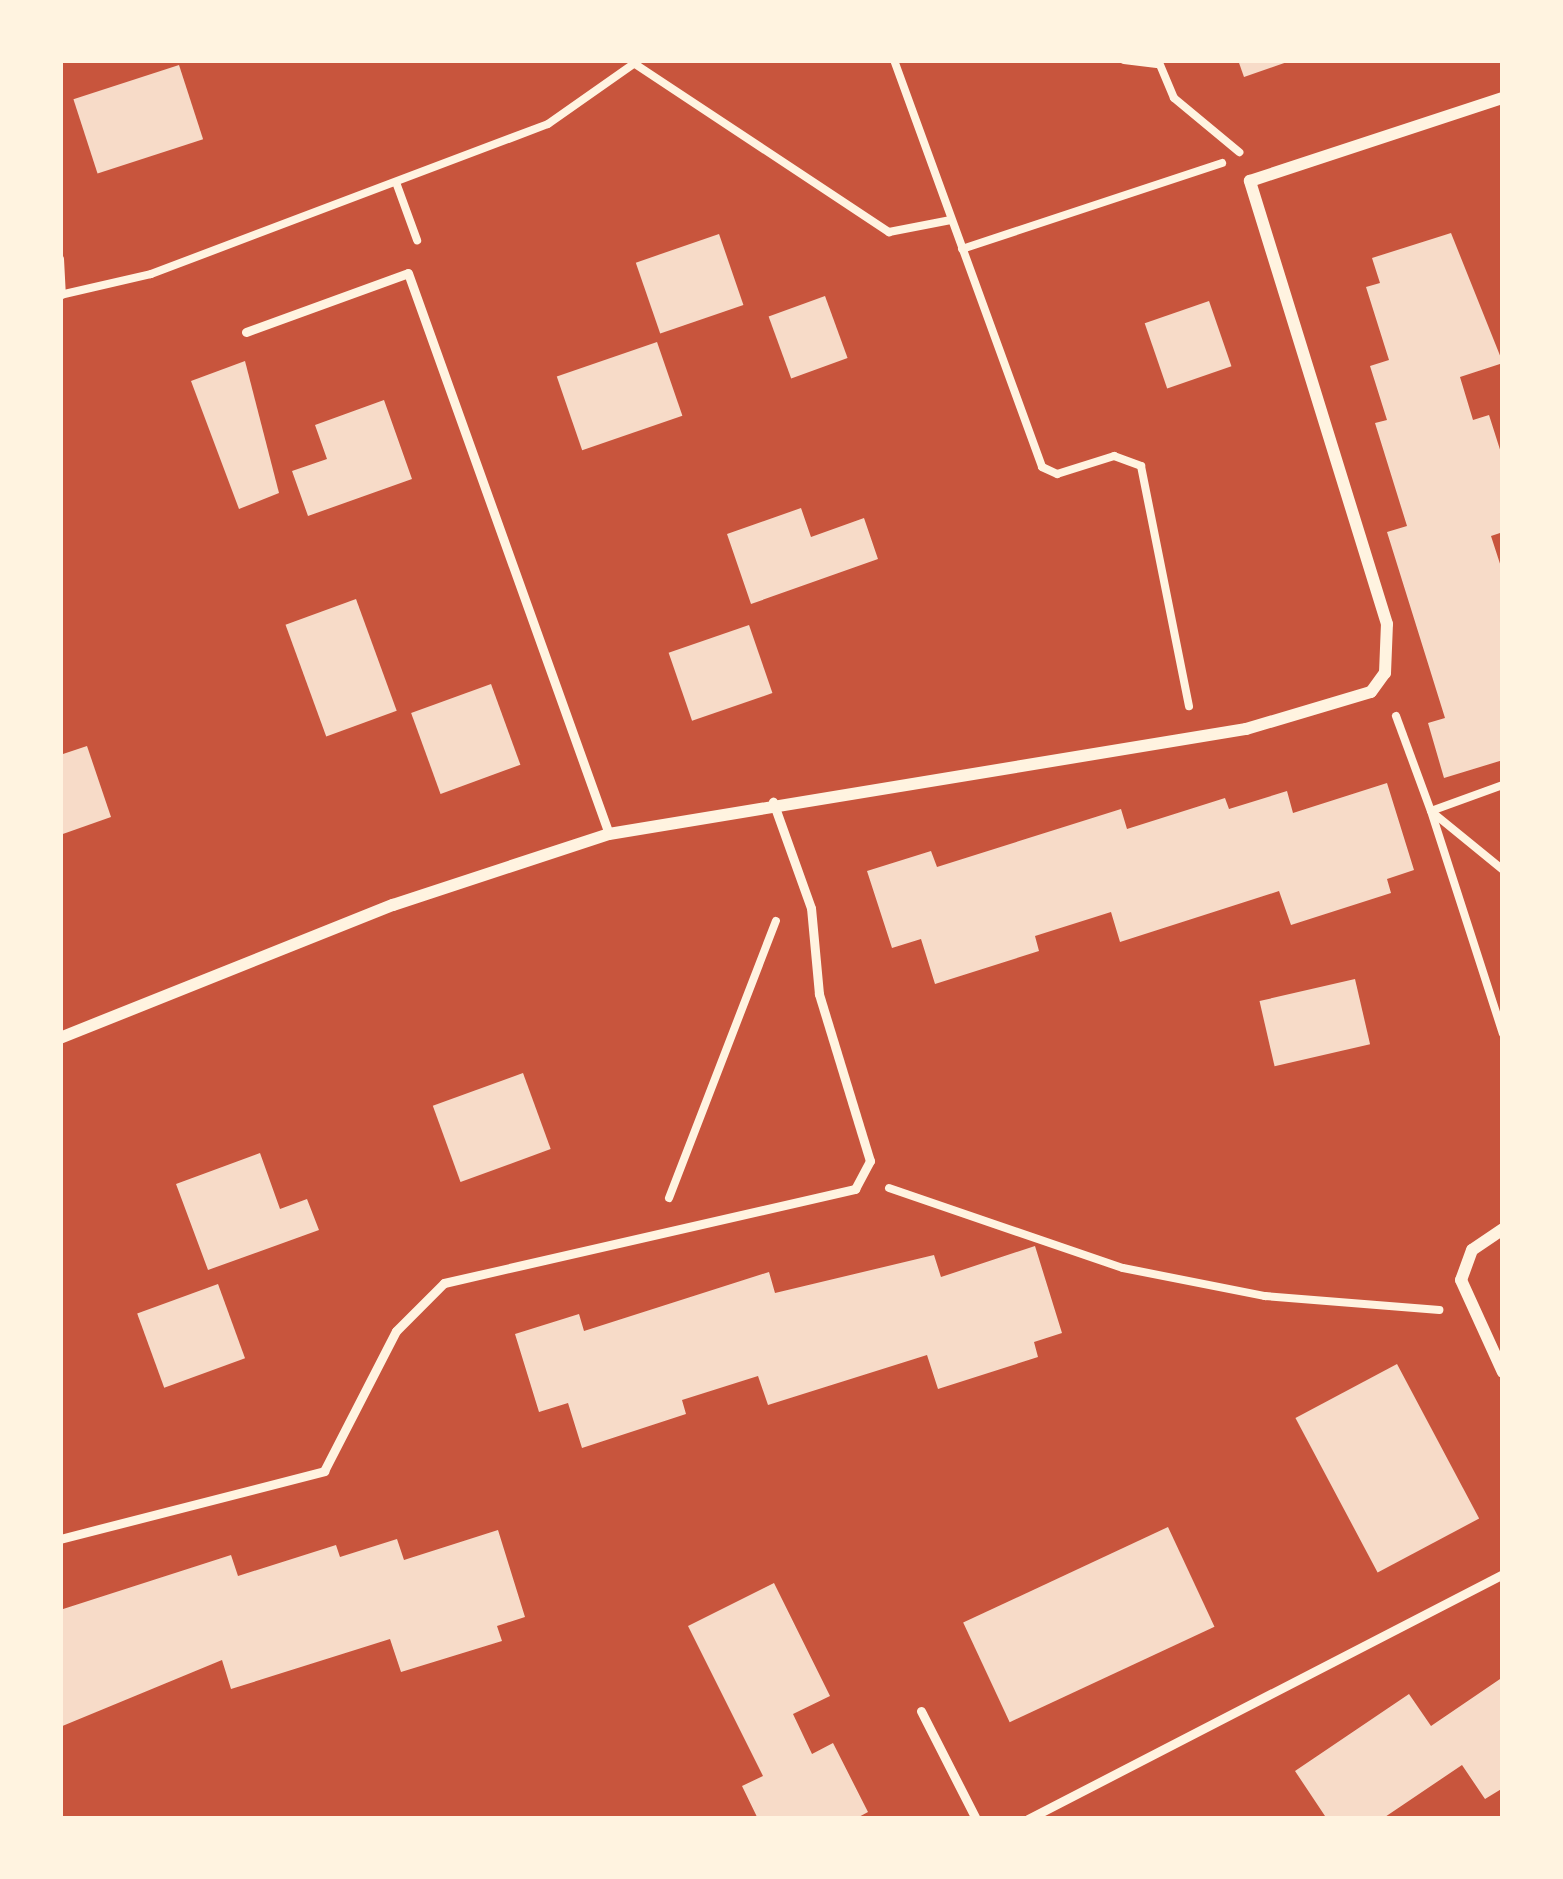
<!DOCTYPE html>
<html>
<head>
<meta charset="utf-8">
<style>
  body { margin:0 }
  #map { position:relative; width:1563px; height:1879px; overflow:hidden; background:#c8553d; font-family:"Roboto Serif",serif }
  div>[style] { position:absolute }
  .building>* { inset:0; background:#f7dbc8; transform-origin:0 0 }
  .path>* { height:8px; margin:-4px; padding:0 4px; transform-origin:4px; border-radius:4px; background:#fff3e0 }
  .service>* { height:9px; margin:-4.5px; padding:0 4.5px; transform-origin:4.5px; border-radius:4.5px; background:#fff3e0 }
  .minor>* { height:12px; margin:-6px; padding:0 6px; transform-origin:6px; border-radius:6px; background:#fff3e0 }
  span { translate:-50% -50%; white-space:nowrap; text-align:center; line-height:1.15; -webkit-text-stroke:12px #fff3e0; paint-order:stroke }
  .frame { position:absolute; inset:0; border:63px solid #fff3e0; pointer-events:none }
</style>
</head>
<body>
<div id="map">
  <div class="building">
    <i style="clip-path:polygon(1238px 60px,1290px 60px,1290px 61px,1244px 77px)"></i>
    <i style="left:179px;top:65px;width:78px;height:111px;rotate:72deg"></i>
    <i style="clip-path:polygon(1451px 233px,1503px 363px,1460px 377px,1473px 420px,1489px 415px,1503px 459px,1503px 532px,1491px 536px,1503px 573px,1503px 760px,1444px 778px,1428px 723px,1445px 718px,1387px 532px,1407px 526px,1375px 423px,1387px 420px,1370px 366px,1389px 360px,1366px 287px,1380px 283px,1372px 258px)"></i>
    <i style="left:719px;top:234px;width:75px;height:88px;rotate:71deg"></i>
    <i style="left:825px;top:296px;width:66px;height:60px;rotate:70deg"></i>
    <i style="left:1209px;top:301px;width:69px;height:68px;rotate:71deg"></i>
    <i style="left:657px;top:342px;width:78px;height:106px;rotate:71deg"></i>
    <i style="clip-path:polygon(245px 361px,279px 493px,239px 509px,191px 381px)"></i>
    <i style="clip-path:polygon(384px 400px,412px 479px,308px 516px,292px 471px,327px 459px,315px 425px)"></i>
    <i style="clip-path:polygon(801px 508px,811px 537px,864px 518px,878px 559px,751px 604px,727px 534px)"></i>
    <i style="left:356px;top:599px;width:119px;height:75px;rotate:70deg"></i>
    <i style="left:749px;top:625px;width:72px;height:85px;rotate:71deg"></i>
    <i style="left:491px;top:684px;width:86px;height:85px;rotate:70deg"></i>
    <i style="clip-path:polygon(87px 746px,111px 817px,60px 835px,60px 755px)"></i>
    <i style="clip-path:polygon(1387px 783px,1414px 870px,1387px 879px,1391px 893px,1291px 925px,1279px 891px,1120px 942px,1111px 912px,1035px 936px,1039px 951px,935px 984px,921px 939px,892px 948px,867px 871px,931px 851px,937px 867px,1121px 809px,1127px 829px,1225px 798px,1229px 809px,1287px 791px,1293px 813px)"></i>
    <i style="left:1355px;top:979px;width:67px;height:98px;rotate:77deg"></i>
    <i style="left:523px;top:1073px;width:81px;height:96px;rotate:70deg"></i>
    <i style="clip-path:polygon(260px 1153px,280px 1209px,307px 1199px,319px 1230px,208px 1270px,176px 1184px)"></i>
    <i style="clip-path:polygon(1035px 1246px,1062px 1333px,1034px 1342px,1038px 1357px,938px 1389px,927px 1355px,768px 1405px,758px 1376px,682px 1400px,686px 1414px,582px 1448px,568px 1403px,539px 1412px,515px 1334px,579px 1314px,584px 1331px,769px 1272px,775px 1293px,934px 1255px,941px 1277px)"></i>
    <i style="left:218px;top:1284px;width:79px;height:86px;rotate:70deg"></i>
    <i style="left:1397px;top:1364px;width:175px;height:115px;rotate:62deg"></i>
    <i style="left:1168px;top:1527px;width:110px;height:226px;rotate:65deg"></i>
    <i style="clip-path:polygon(498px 1530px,525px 1617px,497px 1626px,502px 1641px,401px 1672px,390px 1639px,231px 1689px,222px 1660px,60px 1727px,60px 1610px,231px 1555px,238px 1576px,336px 1545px,340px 1557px,397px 1539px,404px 1560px)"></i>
    <i style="clip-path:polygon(774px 1583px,830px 1696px,793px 1714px,812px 1754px,833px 1743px,868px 1812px,855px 1819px,758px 1819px,742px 1786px,763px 1776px,688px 1626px)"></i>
    <i style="clip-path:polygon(1503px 1677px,1503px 1788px,1485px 1799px,1462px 1765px,1382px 1819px,1327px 1819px,1295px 1771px,1409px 1694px,1431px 1726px)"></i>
  </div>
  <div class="path">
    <i style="left:894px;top:60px;width:433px;rotate:70deg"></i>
    <i style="left:1042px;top:467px;width:17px;rotate:25deg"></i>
    <i style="left:1057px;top:474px;width:60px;rotate:-17.5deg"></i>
    <i style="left:1114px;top:456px;width:29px;rotate:20deg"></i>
    <i style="left:1141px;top:466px;width:245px;rotate:78.7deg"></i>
    <i style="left:1124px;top:60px;width:35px;rotate:7deg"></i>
    <i style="left:1158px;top:60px;width:41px;rotate:67.2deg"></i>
    <i style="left:1174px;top:98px;width:85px;rotate:39.7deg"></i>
    <i style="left:635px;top:64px;width:305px;rotate:33.5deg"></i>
    <i style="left:889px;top:232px;width:63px;rotate:-11deg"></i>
    <i style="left:397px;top:185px;width:59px;rotate:70deg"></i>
    <i style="left:962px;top:249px;width:274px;rotate:-18.3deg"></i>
    <i style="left:60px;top:259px;width:36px;rotate:87deg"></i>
    <i style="left:60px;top:295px;width:93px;rotate:-13deg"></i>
    <i style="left:151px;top:274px;width:424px;rotate:-20.7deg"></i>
    <i style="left:548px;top:124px;width:111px;rotate:-35.1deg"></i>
    <i style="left:1396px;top:716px;width:101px;rotate:69.8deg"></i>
    <i style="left:1431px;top:811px;width:77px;rotate:-19.9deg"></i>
    <i style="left:1431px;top:811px;width:234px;rotate:72.1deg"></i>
    <i style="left:1432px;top:812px;width:92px;rotate:39.2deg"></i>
    <i style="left:889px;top:1188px;width:247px;rotate:18.9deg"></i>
    <i style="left:1123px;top:1268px;width:145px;rotate:11.2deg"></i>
    <i style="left:1265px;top:1296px;width:175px;rotate:4.6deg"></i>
    <i style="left:669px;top:1198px;width:297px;rotate:-68.9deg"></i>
  </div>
  <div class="service">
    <i style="left:246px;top:332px;width:172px;rotate:-20deg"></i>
    <i style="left:408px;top:273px;width:596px;rotate:70.29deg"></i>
    <i style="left:60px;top:1539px;width:273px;rotate:-14.4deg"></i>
    <i style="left:324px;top:1471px;width:157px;rotate:-62.8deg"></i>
    <i style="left:396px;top:1331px;width:68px;rotate:-45deg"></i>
    <i style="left:444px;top:1283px;width:422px;rotate:-12.9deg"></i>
    <i style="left:855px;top:1189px;width:32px;rotate:-62deg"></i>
    <i style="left:870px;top:1161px;width:175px;rotate:-107deg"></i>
    <i style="left:819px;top:994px;width:86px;rotate:-95.3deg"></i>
    <i style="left:811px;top:908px;width:113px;rotate:-109.7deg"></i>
    <i style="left:921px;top:1711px;width:121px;rotate:63deg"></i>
    <i style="left:1028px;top:1819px;width:534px;rotate:-27.28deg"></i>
  </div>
  <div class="minor">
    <i style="left:60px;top:1038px;width:359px;rotate:-21.8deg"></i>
    <i style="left:393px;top:905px;width:227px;rotate:-18.2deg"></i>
    <i style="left:609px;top:834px;width:646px;rotate:-9.36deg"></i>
    <i style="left:1246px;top:729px;width:130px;rotate:-16.5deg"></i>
    <i style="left:1371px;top:692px;width:24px;rotate:-54deg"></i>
    <i style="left:1385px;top:673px;width:49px;rotate:-87.7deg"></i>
    <i style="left:1387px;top:624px;width:464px;rotate:-107.2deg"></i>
    <i style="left:1250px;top:181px;width:266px;rotate:-18.2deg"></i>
    <i style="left:1503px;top:1229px;width:37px;rotate:146deg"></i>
    <i style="left:1472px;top:1250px;width:32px;rotate:110deg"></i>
    <i style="left:1461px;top:1280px;width:101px;rotate:65.5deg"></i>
  </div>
  <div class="frame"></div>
</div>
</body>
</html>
